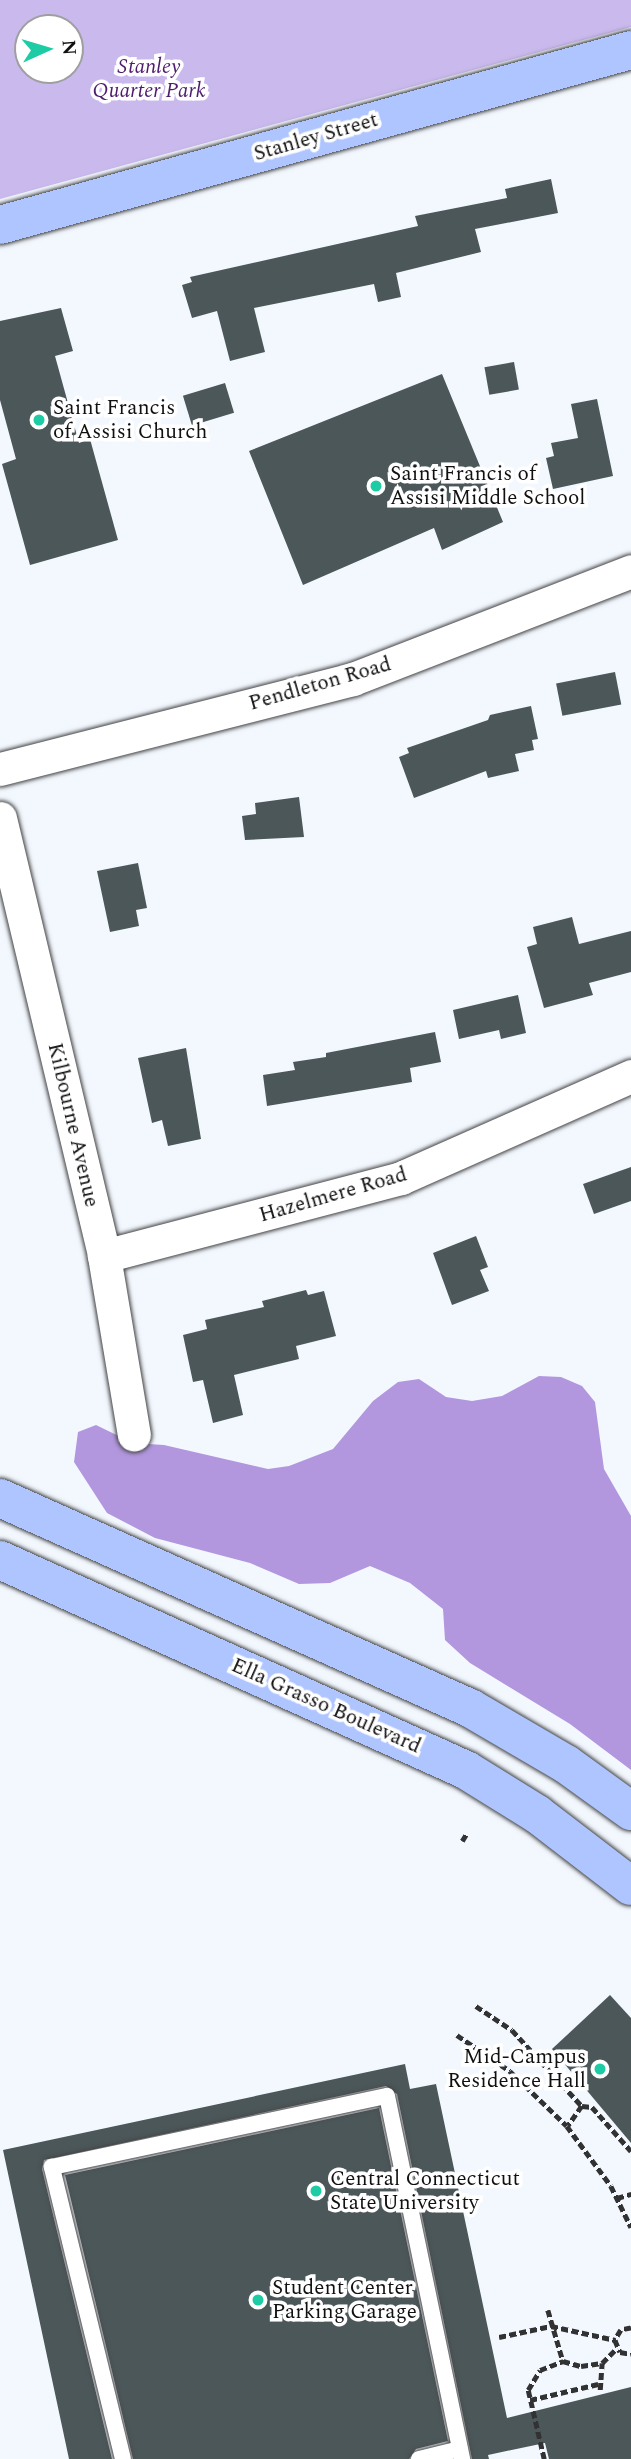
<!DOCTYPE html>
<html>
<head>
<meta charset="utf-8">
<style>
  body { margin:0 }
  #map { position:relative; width:631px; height:2459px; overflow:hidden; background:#f3f8ff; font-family:Spectral,serif }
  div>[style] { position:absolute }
  .green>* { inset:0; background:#c9b9ed }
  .forest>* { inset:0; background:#b297df }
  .building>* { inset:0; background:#4c575a; transform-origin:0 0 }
  .path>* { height:4.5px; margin-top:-2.25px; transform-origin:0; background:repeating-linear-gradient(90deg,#323232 0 7px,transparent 0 10.5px) }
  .roads { filter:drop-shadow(0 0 2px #434343) drop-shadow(0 0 2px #434343) }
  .lane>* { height:16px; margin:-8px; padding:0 8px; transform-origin:8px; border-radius:8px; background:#fff }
  .street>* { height:33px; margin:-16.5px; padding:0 16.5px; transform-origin:16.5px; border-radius:16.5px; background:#fff }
  .secondary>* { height:38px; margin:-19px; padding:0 19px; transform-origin:19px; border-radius:19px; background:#aec5ff }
  .dots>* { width:19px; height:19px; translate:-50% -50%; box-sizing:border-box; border:4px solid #fff; border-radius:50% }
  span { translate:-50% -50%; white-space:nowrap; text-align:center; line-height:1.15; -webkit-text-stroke:7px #fff; paint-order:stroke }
  .park-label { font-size:21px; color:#4e1b6e; font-style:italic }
  .street-label { font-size:21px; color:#101010 }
  .poi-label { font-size:21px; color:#101010 }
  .left { translate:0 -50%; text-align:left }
  .right { translate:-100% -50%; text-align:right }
  .north { position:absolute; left:14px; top:14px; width:70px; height:70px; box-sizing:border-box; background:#fff; border:2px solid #9f9f9f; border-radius:50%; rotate:86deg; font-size:19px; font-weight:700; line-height:28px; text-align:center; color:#101010 }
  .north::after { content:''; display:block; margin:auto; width:24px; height:32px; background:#1dcba4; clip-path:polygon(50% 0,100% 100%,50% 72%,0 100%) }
</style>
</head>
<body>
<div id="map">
  <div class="green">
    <i style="clip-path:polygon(evenodd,0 0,631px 0,631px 27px,0 199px,0 0,28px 28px,70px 28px,70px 70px,28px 70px,28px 28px)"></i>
  </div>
  <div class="forest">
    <i style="clip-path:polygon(539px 1376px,561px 1377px,582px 1386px,595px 1402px,604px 1469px,631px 1516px,631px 1770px,570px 1724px,470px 1663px,445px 1640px,443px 1609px,410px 1583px,370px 1566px,330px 1583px,299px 1584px,250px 1563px,155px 1538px,107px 1513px,74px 1462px,78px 1432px,96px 1425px,133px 1443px,164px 1445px,268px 1469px,289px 1466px,333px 1449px,373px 1401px,398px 1382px,419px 1379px,446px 1397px,472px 1401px,502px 1396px)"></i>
  </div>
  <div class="building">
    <i style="clip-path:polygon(551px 179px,558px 213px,475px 229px,481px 252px,396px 273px,401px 297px,378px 302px,374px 284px,254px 308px,265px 352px,230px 361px,217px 311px,192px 318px,182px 285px,192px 282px,190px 277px,418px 226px,415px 216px,507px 198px,505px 189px)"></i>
    <i style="clip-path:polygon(61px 308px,73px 351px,55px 356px,79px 443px,90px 439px,118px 540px,30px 565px,2px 464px,16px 459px,0 400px,0 321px)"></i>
    <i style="left:514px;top:362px;width:28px;height:30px;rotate:80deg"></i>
    <i style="clip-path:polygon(442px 374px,503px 522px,442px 550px,434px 528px,303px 585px,249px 451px)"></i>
    <i style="left:225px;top:383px;width:31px;height:44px;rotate:73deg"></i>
    <i style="clip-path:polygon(597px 399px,613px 476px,553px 489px,546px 458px,554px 456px,551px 443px,578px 438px,571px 404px)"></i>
    <i style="left:615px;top:672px;width:33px;height:60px;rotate:79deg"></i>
    <i style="clip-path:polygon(531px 706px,538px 739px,532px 740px,534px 750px,515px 754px,519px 771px,488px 778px,486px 771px,414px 798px,399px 757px,409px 753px,407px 748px,488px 720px,490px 715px)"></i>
    <i style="clip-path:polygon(299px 797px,304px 837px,245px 840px,242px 816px,256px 814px,255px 803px)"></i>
    <i style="clip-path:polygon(138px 863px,147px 908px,136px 910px,139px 926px,110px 932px,97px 871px)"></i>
    <i style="clip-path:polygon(572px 917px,579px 944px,631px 931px,631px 972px,589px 983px,593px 995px,544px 1008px,527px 947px,537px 944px,533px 927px)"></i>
    <i style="clip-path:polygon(518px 995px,526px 1033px,501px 1039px,499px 1030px,459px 1039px,453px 1010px)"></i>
    <i style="clip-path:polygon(435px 1032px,441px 1062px,410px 1068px,412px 1082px,267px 1106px,263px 1075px,295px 1070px,293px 1062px,326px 1057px,326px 1053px)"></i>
    <i style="clip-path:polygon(186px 1048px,201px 1139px,168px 1146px,162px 1120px,152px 1123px,138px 1058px)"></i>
    <i style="clip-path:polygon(631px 1167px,631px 1201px,594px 1214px,583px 1184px)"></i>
    <i style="clip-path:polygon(476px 1236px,488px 1267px,480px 1270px,489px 1291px,452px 1305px,433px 1253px)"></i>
    <i style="clip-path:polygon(306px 1290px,308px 1295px,324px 1291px,336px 1336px,296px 1346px,299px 1359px,234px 1375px,243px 1415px,213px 1423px,203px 1380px,193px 1382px,183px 1335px,207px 1329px,205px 1320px,264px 1307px,262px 1301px)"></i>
    <i style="clip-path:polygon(610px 1995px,631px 2018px,631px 2143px,552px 2049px)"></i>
    <i style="clip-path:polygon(405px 2064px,410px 2089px,436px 2084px,507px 2418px,631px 2387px,631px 2459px,549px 2459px,545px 2443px,488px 2455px,489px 2459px,472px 2459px,397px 2094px,386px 2086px,44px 2160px,42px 2169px,112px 2459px,69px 2459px,3px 2150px)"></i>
    <i style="clip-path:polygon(379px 2108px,448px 2441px,416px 2449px,409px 2459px,133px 2459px,65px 2175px)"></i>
  </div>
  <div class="path">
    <i style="left:462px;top:1841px;width:9px;rotate:-58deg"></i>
    <i style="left:476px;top:2006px;width:43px;rotate:33.7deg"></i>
    <i style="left:512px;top:2030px;width:103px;rotate:47.4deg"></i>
    <i style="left:582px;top:2106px;width:24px;rotate:125deg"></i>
    <i style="left:457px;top:2035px;width:64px;rotate:34.2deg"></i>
    <i style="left:510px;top:2071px;width:79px;rotate:44deg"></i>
    <i style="left:567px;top:2126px;width:74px;rotate:53.7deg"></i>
    <i style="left:611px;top:2186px;width:46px;rotate:64deg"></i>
    <i style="left:582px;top:2106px;width:10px;rotate:6deg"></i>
    <i style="left:592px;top:2107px;width:59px;rotate:48.4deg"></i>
    <i style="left:617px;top:2198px;width:15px;rotate:-16deg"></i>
    <i style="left:548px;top:2310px;width:53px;rotate:73.6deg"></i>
    <i style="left:563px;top:2361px;width:19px;rotate:16deg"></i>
    <i style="left:581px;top:2366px;width:21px;rotate:-8deg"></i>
    <i style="left:631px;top:2328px;width:10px;rotate:169deg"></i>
    <i style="left:621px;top:2330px;width:12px;rotate:121deg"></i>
    <i style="left:615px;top:2340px;width:13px;rotate:67deg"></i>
    <i style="left:620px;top:2352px;width:11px;rotate:10deg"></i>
    <i style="left:499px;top:2337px;width:53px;rotate:-11.9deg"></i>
    <i style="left:551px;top:2326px;width:66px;rotate:12.3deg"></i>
    <i style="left:600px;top:2390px;width:27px;rotate:-86deg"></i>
    <i style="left:602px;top:2363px;width:21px;rotate:-45deg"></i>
    <i style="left:530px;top:2400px;width:70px;rotate:-13.2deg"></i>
    <i style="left:544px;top:2459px;width:71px;rotate:-103.1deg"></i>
    <i style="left:528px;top:2390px;width:23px;rotate:-59deg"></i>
    <i style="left:540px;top:2370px;width:25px;rotate:-21deg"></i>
  </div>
  <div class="roads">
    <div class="lane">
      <i style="left:123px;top:2459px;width:301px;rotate:-103.7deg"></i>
      <i style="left:52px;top:2167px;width:342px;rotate:-12deg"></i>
      <i style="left:387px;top:2096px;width:371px;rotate:78.3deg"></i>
      <i style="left:419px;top:2459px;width:42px;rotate:-13.7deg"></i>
    </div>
    <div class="street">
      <i style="left:0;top:769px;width:364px;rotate:-14.3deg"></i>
      <i style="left:353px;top:679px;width:298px;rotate:-21.2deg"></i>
      <i style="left:0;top:818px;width:450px;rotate:76.6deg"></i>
      <i style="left:104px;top:1256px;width:181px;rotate:80.5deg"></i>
      <i style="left:104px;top:1256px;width:307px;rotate:-14.7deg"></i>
      <i style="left:401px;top:1178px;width:252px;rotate:-23.9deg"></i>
    </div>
    <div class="secondary">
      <i style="left:0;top:225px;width:655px;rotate:-15.5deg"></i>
      <i style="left:0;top:1498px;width:515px;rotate:24.08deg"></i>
      <i style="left:470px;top:1708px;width:111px;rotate:30.3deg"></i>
      <i style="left:566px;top:1764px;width:80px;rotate:35.9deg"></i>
      <i style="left:0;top:1560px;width:511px;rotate:24.26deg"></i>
      <i style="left:466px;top:1770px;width:84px;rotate:31.8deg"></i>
      <i style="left:537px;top:1814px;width:118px;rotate:37.5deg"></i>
    </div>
  </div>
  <div class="dots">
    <i style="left:39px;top:420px;background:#1dcba4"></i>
    <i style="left:376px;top:486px;background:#1dcba4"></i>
    <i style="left:600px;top:2069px;background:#1dcba4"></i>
    <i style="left:316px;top:2191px;background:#1dcba4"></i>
    <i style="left:258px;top:2300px;background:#1dcba4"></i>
  </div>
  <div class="park-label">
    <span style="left:149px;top:79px">Stanley<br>Quarter Park</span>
  </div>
  <div class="street-label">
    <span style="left:316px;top:137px;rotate:-16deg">Stanley Street</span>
    <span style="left:320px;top:684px;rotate:-16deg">Pendleton Road</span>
    <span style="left:73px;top:1125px;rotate:77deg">Kilbourne Avenue</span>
    <span style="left:333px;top:1195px;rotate:-16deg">Hazelmere Road</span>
    <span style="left:326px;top:1706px;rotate:24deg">Ella Grasso Boulevard</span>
  </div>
  <div class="poi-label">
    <span class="left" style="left:53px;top:420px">Saint Francis<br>of Assisi Church</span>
    <span class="left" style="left:390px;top:486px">Saint Francis of<br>Assisi Middle School</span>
    <span class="right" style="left:586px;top:2069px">Mid-Campus<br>Residence Hall</span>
    <span class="left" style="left:330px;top:2191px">Central Connecticut<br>State University</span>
    <span class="left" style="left:272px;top:2300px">Student Center<br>Parking Garage</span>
  </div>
  <div class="north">N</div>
</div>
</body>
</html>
